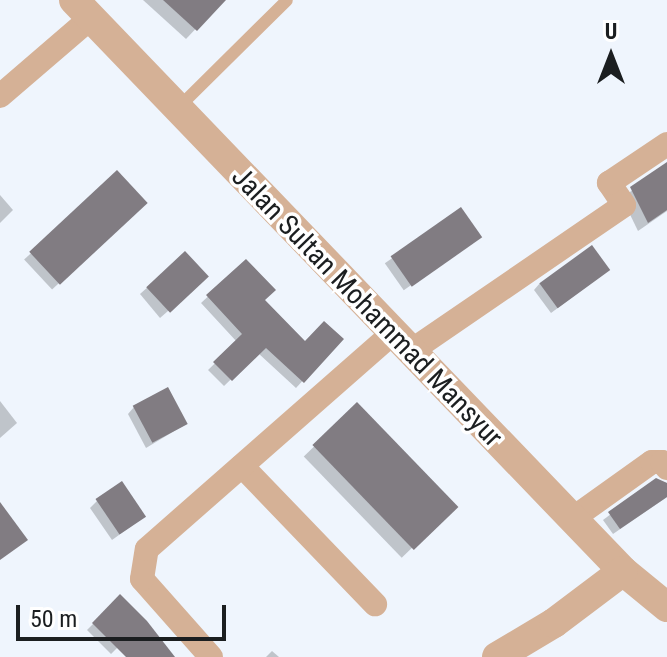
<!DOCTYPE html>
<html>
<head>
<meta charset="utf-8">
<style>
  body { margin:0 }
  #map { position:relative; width:667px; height:657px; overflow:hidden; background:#eff5fd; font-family:"Roboto Condensed",sans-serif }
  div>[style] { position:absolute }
  .shadow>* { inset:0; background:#0003; transform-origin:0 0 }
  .building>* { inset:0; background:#817c82; transform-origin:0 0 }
  .service>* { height:12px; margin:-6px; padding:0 6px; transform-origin:6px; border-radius:6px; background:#d5b196 }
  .minor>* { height:24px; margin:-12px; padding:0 12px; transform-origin:12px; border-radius:12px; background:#d5b196 }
  .tertiary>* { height:30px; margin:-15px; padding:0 15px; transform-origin:15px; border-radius:15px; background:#d5b196 }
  span { translate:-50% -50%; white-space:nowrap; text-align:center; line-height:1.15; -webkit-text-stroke:7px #fff; paint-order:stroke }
  .street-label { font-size:28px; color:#1b1e20 }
  .north { position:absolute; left:571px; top:16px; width:80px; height:80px; -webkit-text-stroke:6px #fff; paint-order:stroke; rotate:0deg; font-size:22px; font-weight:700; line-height:32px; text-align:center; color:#1b1e20 }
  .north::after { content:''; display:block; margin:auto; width:28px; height:36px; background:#1b1e20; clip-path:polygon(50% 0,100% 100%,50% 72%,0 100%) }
  .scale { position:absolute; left:16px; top:605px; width:210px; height:36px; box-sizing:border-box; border:4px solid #1b1e20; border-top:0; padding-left:10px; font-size:24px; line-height:28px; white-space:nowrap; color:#1b1e20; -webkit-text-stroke:6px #fff; paint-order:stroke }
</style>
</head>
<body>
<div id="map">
  <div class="shadow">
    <i style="clip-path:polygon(143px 0,223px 0,186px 39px)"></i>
    <i style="clip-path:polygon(667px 164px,667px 211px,638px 231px,622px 198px)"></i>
    <i style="left:117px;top:173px;width:41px;height:127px;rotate:47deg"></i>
    <i style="clip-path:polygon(0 195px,13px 210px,0 223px)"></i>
    <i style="left:461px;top:210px;width:33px;height:93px;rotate:55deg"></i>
    <i style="clip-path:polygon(185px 254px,199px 284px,160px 318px,140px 294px)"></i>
    <i style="clip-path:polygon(246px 261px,263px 300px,305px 344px,341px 339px,296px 388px,258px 353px,224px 386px,208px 370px,237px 342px,201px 303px)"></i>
    <i style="clip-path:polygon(601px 276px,551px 313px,534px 290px,540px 283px)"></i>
    <i style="clip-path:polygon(0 401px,17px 423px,0 438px)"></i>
    <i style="left:357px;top:405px;width:141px;height:74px;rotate:46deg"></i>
    <i style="clip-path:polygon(134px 407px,186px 424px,146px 448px,128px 414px)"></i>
    <i style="clip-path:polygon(656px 480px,667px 483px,667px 497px,613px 534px,603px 520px)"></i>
    <i style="clip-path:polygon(97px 501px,144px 517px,112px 540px,90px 508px)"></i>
    <i style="clip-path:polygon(120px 597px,173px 657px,130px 657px,120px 645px,111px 654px,87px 630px)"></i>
    <i style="clip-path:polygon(272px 651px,279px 657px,266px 657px)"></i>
  </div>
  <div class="building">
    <i style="clip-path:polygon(163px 0,226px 0,197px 31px)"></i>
    <i style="clip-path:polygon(667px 162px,667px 210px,648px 223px,630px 187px)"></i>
    <i style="left:117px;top:170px;width:45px;height:120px;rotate:47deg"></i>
    <i style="left:461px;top:207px;width:37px;height:86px;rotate:55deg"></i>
    <i style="left:592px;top:245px;width:31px;height:65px;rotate:54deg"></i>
    <i style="left:185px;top:251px;width:35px;height:53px;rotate:47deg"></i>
    <i style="clip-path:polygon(246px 259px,276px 290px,265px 300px,305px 341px,324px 321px,344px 339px,304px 383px,266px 348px,232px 381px,213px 362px,242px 334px,206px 295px)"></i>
    <i style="left:168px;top:387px;width:42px;height:40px;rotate:62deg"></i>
    <i style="left:357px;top:402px;width:146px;height:62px;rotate:46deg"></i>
    <i style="clip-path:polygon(656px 478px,667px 483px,667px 497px,620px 529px,608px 512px)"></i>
    <i style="left:122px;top:481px;width:43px;height:32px;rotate:56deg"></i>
    <i style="clip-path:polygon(0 502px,28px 540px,0 560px)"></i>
    <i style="clip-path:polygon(120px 594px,147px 621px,175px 657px,126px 657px,92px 623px)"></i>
  </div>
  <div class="service">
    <i style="left:178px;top:108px;width:153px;rotate:-44.7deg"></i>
  </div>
  <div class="minor">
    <i style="left:0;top:96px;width:121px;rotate:-40.7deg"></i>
    <i style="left:411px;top:351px;width:258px;rotate:-34.4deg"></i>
    <i style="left:624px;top:205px;width:27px;rotate:-124deg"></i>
    <i style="left:609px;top:183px;width:70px;rotate:-33.9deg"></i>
    <i style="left:242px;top:466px;width:192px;rotate:46.1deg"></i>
    <i style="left:572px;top:519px;width:98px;rotate:-35.5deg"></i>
    <i style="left:652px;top:462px;width:10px"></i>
    <i style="left:662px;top:462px;width:8px;rotate:50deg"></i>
    <i style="left:211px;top:657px;width:104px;rotate:-131.5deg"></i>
    <i style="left:142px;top:579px;width:30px;rotate:-81deg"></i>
    <i style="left:147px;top:549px;width:327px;rotate:-41.3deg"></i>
  </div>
  <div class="tertiary">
    <i style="left:74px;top:0;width:792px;rotate:46.13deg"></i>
    <i style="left:623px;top:571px;width:57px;rotate:39.3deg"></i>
    <i style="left:497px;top:657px;width:66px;rotate:-30.8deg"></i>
    <i style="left:554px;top:623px;width:86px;rotate:-37deg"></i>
  </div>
  <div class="street-label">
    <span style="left:367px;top:307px;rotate:46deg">Jalan Sultan Mohammad Mansyur</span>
  </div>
  <div class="north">U</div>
  <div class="scale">50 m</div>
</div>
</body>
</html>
